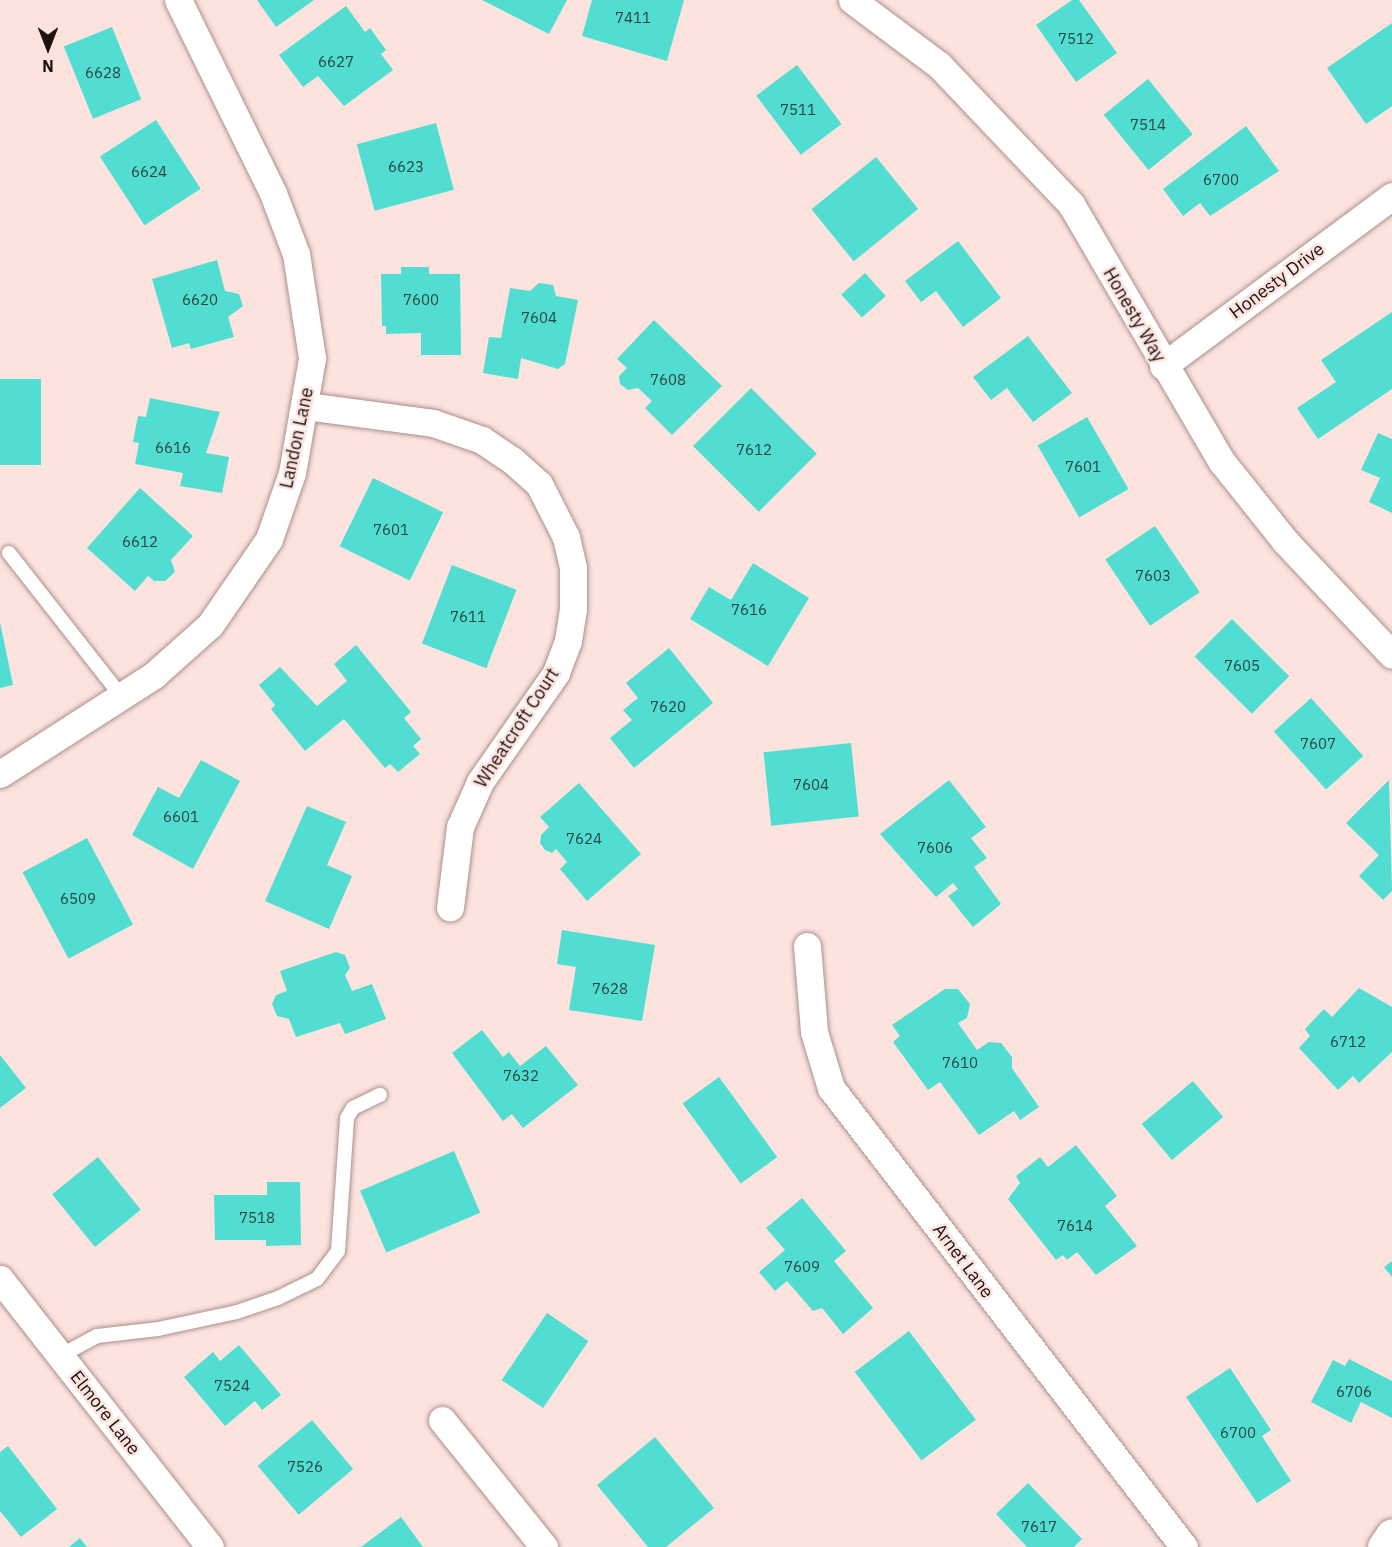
<!DOCTYPE html>
<html>
<head>
<meta charset="utf-8">
<style>
  body { margin:0 }
  #map { position:relative; width:1392px; height:1547px; overflow:hidden; background:#fce3de; font-family:"IBM Plex Sans",sans-serif }
  div>[style] { position:absolute }
  .building>* { inset:0; background:#51ddd2; transform-origin:0 0 }
  .roads { filter:drop-shadow(0 0 2px #ac8f8a) drop-shadow(0 0 2px #ac8f8a) }
  .lane>* { height:14px; margin:-7px; padding:0 7px; transform-origin:7px; border-radius:7px; background:#fff }
  .street>* { height:27px; margin:-13.5px; padding:0 13.5px; transform-origin:13.5px; border-radius:13.5px; background:#fff }
  .secondary>* { height:33px; margin:-16.5px; padding:0 16.5px; transform-origin:16.5px; border-radius:16.5px; background:#fff }
  span { translate:-50% -50%; white-space:nowrap; text-align:center; line-height:1.15; -webkit-text-stroke:5px #fce3de; paint-order:stroke }
  .number-label { font-size:15px; color:#294540 }
  .number-label span { -webkit-text-stroke-width:0 }
  .street-label { font-size:18px; color:#1c1210 }
  .north { position:absolute; left:18px; top:18px; width:60px; height:60px; -webkit-text-stroke:4px #fce3de; paint-order:stroke; rotate:180deg; font-size:16px; font-weight:700; line-height:24px; text-align:center; color:#1c1210 }
  .north::after { content:''; display:block; margin:auto; width:21px; height:27px; background:#1c1210; clip-path:polygon(50% 0,100% 100%,50% 72%,0 100%) }
</style>
</head>
<body>
<div id="map">
  <div class="building">
    <i style="clip-path:polygon(257px 0,314px 0,276px 27px)"></i>
    <i style="clip-path:polygon(482px 0,567px 0,549px 34px)"></i>
    <i style="clip-path:polygon(592px 0,684px 0,667px 61px,582px 36px)"></i>
    <i style="clip-path:polygon(1072px 0,1079px 0,1117px 53px,1076px 82px,1036px 25px)"></i>
    <i style="clip-path:polygon(346px 6px,365px 32px,370px 28px,386px 50px,381px 54px,393px 70px,344px 106px,318px 76px,303px 87px,279px 55px)"></i>
    <i style="clip-path:polygon(1392px 23px,1392px 106px,1366px 124px,1327px 68px)"></i>
    <i style="left:112px;top:27px;width:78px;height:52px;rotate:68deg"></i>
    <i style="left:797px;top:65px;width:74px;height:51px;rotate:53deg"></i>
    <i style="left:1148px;top:79px;width:71px;height:57px;rotate:51deg"></i>
    <i style="left:156px;top:120px;width:82px;height:67px;rotate:57deg"></i>
    <i style="left:436px;top:123px;width:69px;height:82px;rotate:75deg"></i>
    <i style="clip-path:polygon(1246px 126px,1279px 171px,1210px 216px,1200px 203px,1183px 216px,1163px 189px)"></i>
    <i style="left:876px;top:157px;width:67px;height:83px;rotate:51deg"></i>
    <i style="clip-path:polygon(958px 241px,1001px 298px,963px 327px,936px 291px,921px 302px,905px 281px)"></i>
    <i style="clip-path:polygon(217px 260px,225px 291px,239px 294px,243px 306px,228px 317px,234px 337px,191px 349px,189px 343px,172px 348px,152px 279px)"></i>
    <i style="clip-path:polygon(401px 267px,429px 267px,429px 274px,460px 274px,461px 355px,421px 355px,421px 333px,386px 334px,386px 326px,382px 326px,381px 274px,401px 274px)"></i>
    <i style="left:865px;top:273px;width:31px;height:32px;rotate:48deg"></i>
    <i style="clip-path:polygon(539px 283px,553px 285px,556px 296px,578px 300px,565px 364px,558px 369px,521px 358px,518px 379px,483px 373px,489px 337px,501px 338px,510px 288px,530px 291px)"></i>
    <i style="clip-path:polygon(1392px 312px,1392px 389px,1318px 439px,1297px 408px,1336px 382px,1321px 360px)"></i>
    <i style="clip-path:polygon(654px 320px,722px 386px,672px 435px,645px 408px,652px 401px,638px 388px,628px 390px,620px 384px,619px 376px,627px 368px,617px 359px)"></i>
    <i style="clip-path:polygon(1028px 336px,1072px 393px,1033px 422px,1007px 388px,991px 400px,973px 377px)"></i>
    <i style="left:0;top:379px;width:41px;height:86px"></i>
    <i style="left:751px;top:388px;width:93px;height:82px;rotate:45deg"></i>
    <i style="clip-path:polygon(150px 398px,220px 412px,206px 453px,229px 457px,222px 493px,180px 486px,183px 473px,135px 464px,139px 443px,133px 442px,138px 416px,146px 417px)"></i>
    <i style="left:1087px;top:417px;width:83px;height:57px;rotate:60deg"></i>
    <i style="clip-path:polygon(1378px 433px,1392px 439px,1392px 513px,1369px 502px,1380px 478px,1361px 470px)"></i>
    <i style="left:373px;top:478px;width:78px;height:76px;rotate:26deg"></i>
    <i style="clip-path:polygon(140px 488px,193px 536px,171px 560px,175px 572px,165px 581px,154px 581px,148px 576px,135px 591px,87px 548px)"></i>
    <i style="left:1155px;top:526px;width:80px;height:60px;rotate:56deg"></i>
    <i style="clip-path:polygon(753px 563px,809px 598px,768px 666px,690px 619px,709px 587px,731px 600px)"></i>
    <i style="left:452px;top:565px;width:69px;height:84px;rotate:21deg"></i>
    <i style="left:1232px;top:619px;width:81px;height:53px;rotate:45deg"></i>
    <i style="clip-path:polygon(0 622px,13px 685px,0 688px)"></i>
    <i style="clip-path:polygon(356px 645px,411px 712px,404px 718px,421px 739px,413px 746px,420px 754px,398px 772px,390px 764px,385px 768px,344px 719px,305px 751px,271px 709px,275px 705px,259px 685px,280px 667px,317px 706px,347px 681px,334px 664px)"></i>
    <i style="clip-path:polygon(669px 648px,713px 703px,634px 768px,610px 738px,632px 720px,623px 710px,638px 698px,626px 683px)"></i>
    <i style="left:1311px;top:698px;width:78px;height:50px;rotate:48deg"></i>
    <i style="left:851px;top:743px;width:74px;height:88px;rotate:84deg"></i>
    <i style="clip-path:polygon(201px 760px,240px 781px,193px 869px,132px 835px,158px 787px,179px 798px)"></i>
    <i style="clip-path:polygon(949px 780px,986px 827px,971px 838px,987px 858px,974px 867px,1001px 904px,973px 927px,948px 896px,958px 889px,953px 883px,936px 897px,880px 834px)"></i>
    <i style="clip-path:polygon(1389px 780px,1392px 891px,1383px 900px,1359px 876px,1379px 855px,1346px 823px)"></i>
    <i style="clip-path:polygon(579px 783px,641px 854px,587px 901px,560px 869px,567px 862px,556px 849px,552px 853px,545px 850px,540px 843px,541px 835px,549px 827px,540px 817px)"></i>
    <i style="clip-path:polygon(307px 806px,346px 822px,327px 865px,352px 876px,329px 929px,265px 901px)"></i>
    <i style="left:87px;top:838px;width:98px;height:73px;rotate:62deg"></i>
    <i style="clip-path:polygon(562px 930px,655px 945px,642px 1021px,569px 1010px,576px 967px,557px 964px)"></i>
    <i style="clip-path:polygon(336px 952px,345px 955px,350px 968px,345px 975px,352px 991px,372px 984px,386px 1019px,345px 1034px,340px 1023px,296px 1037px,289px 1019px,277px 1016px,272px 1004px,276px 995px,287px 991px,280px 971px)"></i>
    <i style="clip-path:polygon(1359px 988px,1392px 1007px,1392px 1052px,1359px 1083px,1353px 1076px,1338px 1090px,1299px 1048px,1310px 1036px,1305px 1029px,1324px 1009px,1332px 1017px)"></i>
    <i style="clip-path:polygon(945px 989px,958px 989px,970px 1004px,967px 1018px,958px 1023px,977px 1050px,989px 1042px,1001px 1043px,1012px 1057px,1012px 1068px,1039px 1107px,1020px 1120px,1014px 1111px,979px 1135px,940px 1082px,928px 1090px,893px 1042px,900px 1036px,892px 1025px)"></i>
    <i style="clip-path:polygon(482px 1030px,503px 1057px,509px 1052px,520px 1066px,546px 1046px,578px 1085px,523px 1128px,512px 1114px,503px 1121px,452px 1053px)"></i>
    <i style="clip-path:polygon(0 1055px,26px 1088px,0 1108px)"></i>
    <i style="left:719px;top:1077px;width:99px;height:45px;rotate:54deg"></i>
    <i style="left:1193px;top:1081px;width:47px;height:67px;rotate:50deg"></i>
    <i style="clip-path:polygon(1076px 1145px,1117px 1196px,1105px 1206px,1137px 1246px,1096px 1275px,1077px 1252px,1067px 1260px,1063px 1255px,1056px 1260px,1008px 1199px,1020px 1183px,1016px 1176px,1040px 1157px,1048px 1167px)"></i>
    <i style="left:454px;top:1151px;width:67px;height:102px;rotate:67deg"></i>
    <i style="left:98px;top:1157px;width:68px;height:59px;rotate:51deg"></i>
    <i style="clip-path:polygon(267px 1182px,300px 1182px,301px 1245px,266px 1246px,266px 1240px,215px 1240px,214px 1195px,267px 1195px)"></i>
    <i style="clip-path:polygon(802px 1198px,846px 1251px,834px 1261px,873px 1308px,843px 1334px,822px 1308px,813px 1311px,787px 1281px,775px 1291px,759px 1272px,785px 1250px,766px 1228px)"></i>
    <i style="clip-path:polygon(1392px 1261px,1392px 1277px,1384px 1267px)"></i>
    <i style="left:547px;top:1313px;width:50px;height:81px;rotate:34deg"></i>
    <i style="left:909px;top:1331px;width:111px;height:68px;rotate:53deg"></i>
    <i style="clip-path:polygon(239px 1345px,281px 1395px,262px 1410px,255px 1401px,225px 1426px,184px 1377px,213px 1352px,220px 1361px)"></i>
    <i style="clip-path:polygon(1349px 1359px,1392px 1381px,1392px 1418px,1361px 1402px,1351px 1423px,1311px 1402px,1333px 1360px,1345px 1366px)"></i>
    <i style="clip-path:polygon(1230px 1368px,1271px 1430px,1262px 1436px,1291px 1481px,1257px 1503px,1186px 1397px)"></i>
    <i style="left:312px;top:1420px;width:64px;height:71px;rotate:50deg"></i>
    <i style="clip-path:polygon(655px 1437px,714px 1508px,666px 1547px,648px 1547px,597px 1485px)"></i>
    <i style="clip-path:polygon(8px 1446px,57px 1509px,21px 1537px,0 1511px,0 1452px)"></i>
    <i style="clip-path:polygon(1028px 1483px,1082px 1539px,1074px 1547px,1027px 1547px,996px 1514px)"></i>
    <i style="clip-path:polygon(401px 1517px,423px 1547px,361px 1547px)"></i>
    <i style="clip-path:polygon(80px 1538px,87px 1547px,69px 1547px)"></i>
  </div>
  <div class="roads">
    <div class="lane">
      <i style="left:9px;top:553px;width:182px;rotate:51.9deg"></i>
      <i style="left:60px;top:1356px;width:42px;rotate:-28.4deg"></i>
      <i style="left:97px;top:1336px;width:61px;rotate:-6.5deg"></i>
      <i style="left:158px;top:1329px;width:81px;rotate:-12.1deg"></i>
      <i style="left:237px;top:1312px;width:43px;rotate:-18.9deg"></i>
      <i style="left:278px;top:1298px;width:43px;rotate:-26deg"></i>
      <i style="left:317px;top:1279px;width:35px;rotate:-53deg"></i>
      <i style="left:338px;top:1251px;width:133px;rotate:-86.1deg"></i>
      <i style="left:347px;top:1118px;width:12px;rotate:-59deg"></i>
      <i style="left:353px;top:1108px;width:30px;rotate:-26deg"></i>
    </div>
    <div class="street">
      <i style="left:852px;top:0;width:109px;rotate:36.8deg"></i>
      <i style="left:939px;top:65px;width:192px;rotate:46.5deg"></i>
      <i style="left:1071px;top:204px;width:299px;rotate:59.7deg"></i>
      <i style="left:1222px;top:462px;width:101px;rotate:51.4deg"></i>
      <i style="left:1285px;top:541px;width:156px;rotate:46.8deg"></i>
      <i style="left:1163px;top:366px;width:285px;rotate:-36.6deg"></i>
      <i style="left:306px;top:406px;width:128px;rotate:7.6deg"></i>
      <i style="left:433px;top:423px;width:52px;rotate:19.1deg"></i>
      <i style="left:482px;top:440px;width:36px;rotate:34deg"></i>
      <i style="left:512px;top:460px;width:36px;rotate:42deg"></i>
      <i style="left:539px;top:484px;width:59px;rotate:63deg"></i>
      <i style="left:566px;top:537px;width:32px;rotate:77deg"></i>
      <i style="left:573px;top:568px;width:41px;rotate:90deg"></i>
      <i style="left:573px;top:609px;width:32px;rotate:99deg"></i>
      <i style="left:568px;top:641px;width:34px;rotate:111deg"></i>
      <i style="left:556px;top:673px;width:133px;rotate:124.9deg"></i>
      <i style="left:480px;top:782px;width:49px;rotate:114deg"></i>
      <i style="left:460px;top:827px;width:81px;rotate:97.1deg"></i>
      <i style="left:0;top:774px;width:183px;rotate:-32.7deg"></i>
      <i style="left:154px;top:675px;width:75px;rotate:-41.8deg"></i>
      <i style="left:210px;top:625px;width:104px;rotate:-55.5deg"></i>
      <i style="left:269px;top:539px;width:70px;rotate:-70.8deg"></i>
      <i style="left:292px;top:473px;width:117px;rotate:-80.1deg"></i>
      <i style="left:312px;top:358px;width:105px;rotate:-98.7deg"></i>
      <i style="left:296px;top:254px;width:65px;rotate:-110.7deg"></i>
      <i style="left:273px;top:193px;width:215px;rotate:-116.2deg"></i>
      <i style="left:807px;top:946px;width:86px;rotate:85.3deg"></i>
      <i style="left:814px;top:1032px;width:59px;rotate:73.1deg"></i>
      <i style="left:831px;top:1088px;width:579px;rotate:52.44deg"></i>
      <i style="left:0;top:1279px;width:340px;rotate:51.9deg"></i>
      <i style="left:442px;top:1420px;width:163px;rotate:51.2deg"></i>
    </div>
    <div class="secondary">
      <i style="left:1384px;top:1547px;width:14px;rotate:-56deg"></i>
    </div>
  </div>
  <div class="number-label">
    <span style="left:633px;top:18px">7411</span>
    <span style="left:1076px;top:39px">7512</span>
    <span style="left:336px;top:62px">6627</span>
    <span style="left:103px;top:73px">6628</span>
    <span style="left:798px;top:110px">7511</span>
    <span style="left:1148px;top:125px">7514</span>
    <span style="left:406px;top:167px">6623</span>
    <span style="left:149px;top:172px">6624</span>
    <span style="left:1221px;top:180px">6700</span>
    <span style="left:200px;top:300px">6620</span>
    <span style="left:421px;top:300px">7600</span>
    <span style="left:539px;top:318px">7604</span>
    <span style="left:668px;top:380px">7608</span>
    <span style="left:173px;top:448px">6616</span>
    <span style="left:754px;top:450px">7612</span>
    <span style="left:1083px;top:467px">7601</span>
    <span style="left:391px;top:530px">7601</span>
    <span style="left:140px;top:542px">6612</span>
    <span style="left:1153px;top:576px">7603</span>
    <span style="left:749px;top:610px">7616</span>
    <span style="left:468px;top:617px">7611</span>
    <span style="left:1242px;top:666px">7605</span>
    <span style="left:668px;top:707px">7620</span>
    <span style="left:1318px;top:744px">7607</span>
    <span style="left:811px;top:785px">7604</span>
    <span style="left:181px;top:817px">6601</span>
    <span style="left:584px;top:839px">7624</span>
    <span style="left:935px;top:848px">7606</span>
    <span style="left:78px;top:899px">6509</span>
    <span style="left:610px;top:989px">7628</span>
    <span style="left:1348px;top:1042px">6712</span>
    <span style="left:960px;top:1063px">7610</span>
    <span style="left:521px;top:1076px">7632</span>
    <span style="left:257px;top:1218px">7518</span>
    <span style="left:1075px;top:1226px">7614</span>
    <span style="left:802px;top:1267px">7609</span>
    <span style="left:232px;top:1386px">7524</span>
    <span style="left:1354px;top:1392px">6706</span>
    <span style="left:1238px;top:1433px">6700</span>
    <span style="left:305px;top:1467px">7526</span>
    <span style="left:1039px;top:1527px">7617</span>
  </div>
  <div class="street-label">
    <span style="left:1277px;top:281px;rotate:-37deg">Honesty Drive</span>
    <span style="left:1134px;top:315px;rotate:60deg">Honesty Way</span>
    <span style="left:297px;top:438px;rotate:-78deg">Landon Lane</span>
    <span style="left:517px;top:728px;rotate:-57deg">Wheatcroft Court</span>
    <span style="left:963px;top:1261px;rotate:53deg">Arnet Lane</span>
    <span style="left:105px;top:1413px;rotate:52deg">Elmore Lane</span>
  </div>
  <div class="north">N</div>
</div>
</body>
</html>
